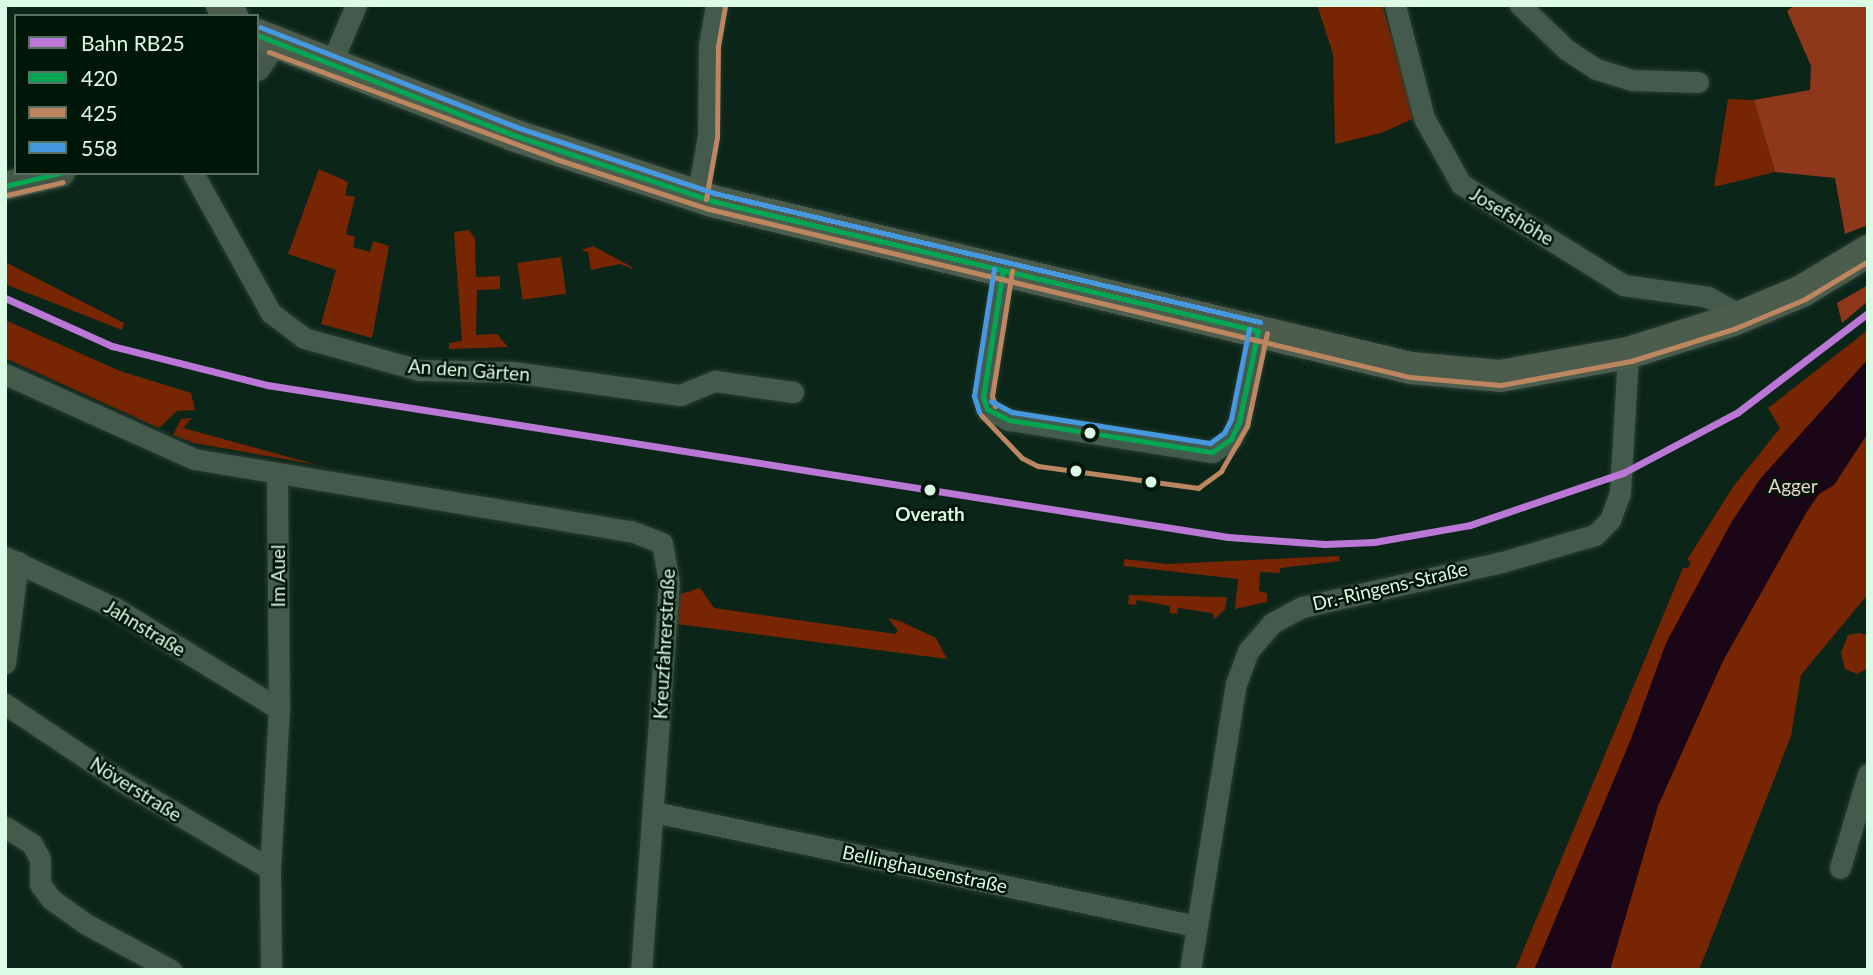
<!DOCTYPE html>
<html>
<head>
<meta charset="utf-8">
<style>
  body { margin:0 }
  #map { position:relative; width:1873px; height:975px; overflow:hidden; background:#0b2619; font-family:Lato,sans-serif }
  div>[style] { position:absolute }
  .green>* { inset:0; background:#782503; transform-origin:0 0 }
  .forest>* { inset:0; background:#8e371a }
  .water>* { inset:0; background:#1a0616 }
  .roads { filter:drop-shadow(0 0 2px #2b3d33) drop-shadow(0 0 2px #2b3d33) }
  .street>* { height:21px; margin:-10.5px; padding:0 10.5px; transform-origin:10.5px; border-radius:10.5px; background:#435a4d }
  .secondary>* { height:28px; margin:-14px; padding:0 14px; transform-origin:14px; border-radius:14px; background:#435649 }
  .primary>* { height:32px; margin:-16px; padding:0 16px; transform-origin:16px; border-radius:16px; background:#4c5c4d }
  .bus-1>* { height:5px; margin:-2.5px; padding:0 2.5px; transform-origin:2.5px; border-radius:2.5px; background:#00a651 }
  .bus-2>* { height:5px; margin:-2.5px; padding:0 2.5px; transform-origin:2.5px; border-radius:2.5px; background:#bb8660 }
  .bus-3>* { height:5px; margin:-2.5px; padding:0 2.5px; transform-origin:2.5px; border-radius:2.5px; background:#4699e1 }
  .rail-1>* { height:7px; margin:-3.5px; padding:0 3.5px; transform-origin:3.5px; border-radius:3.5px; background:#ba77d6 }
  .dots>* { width:19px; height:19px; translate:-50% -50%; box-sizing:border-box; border:4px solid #001609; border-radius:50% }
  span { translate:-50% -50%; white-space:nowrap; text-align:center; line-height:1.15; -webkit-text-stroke:5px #001609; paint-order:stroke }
  .street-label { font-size:19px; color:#dbfbe6 }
  .park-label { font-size:19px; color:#eed1c8 }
  .stop-label { font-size:19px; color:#dbfbe6; font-weight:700 }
  .frame { position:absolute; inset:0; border:7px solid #dbfbe6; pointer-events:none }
  .legend { position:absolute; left:14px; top:14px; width:245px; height:161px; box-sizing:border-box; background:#001609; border:2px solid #587261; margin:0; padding:9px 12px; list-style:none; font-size:21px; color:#dbfbe6 }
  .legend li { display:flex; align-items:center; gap:14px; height:35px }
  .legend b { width:35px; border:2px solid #587261 }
</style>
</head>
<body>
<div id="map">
  <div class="green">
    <i style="clip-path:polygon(1317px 5px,1382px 5px,1417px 117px,1381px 133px,1335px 144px,1333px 54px)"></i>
    <i style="clip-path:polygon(1728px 99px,1754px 100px,1775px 172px,1714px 187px)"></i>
    <i style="clip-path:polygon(319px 169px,348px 182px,345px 195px,355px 197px,346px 234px,355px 237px,353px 247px,370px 252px,373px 241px,389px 246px,372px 338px,321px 324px,336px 270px,288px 254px)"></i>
    <i style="clip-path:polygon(469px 230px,475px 239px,476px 277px,500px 276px,500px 289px,477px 290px,476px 335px,497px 334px,508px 347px,449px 349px,449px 343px,462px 341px,454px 232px)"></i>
    <i style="clip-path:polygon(593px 246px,632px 267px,632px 269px,620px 264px,591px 270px,588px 252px,581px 250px)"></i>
    <i style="left:561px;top:257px;width:37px;height:44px;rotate:82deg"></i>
    <i style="clip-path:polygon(5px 262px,124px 323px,122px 330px,5px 284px)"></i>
    <i style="clip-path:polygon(5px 320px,120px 371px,191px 393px,195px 410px,177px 411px,159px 428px,5px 358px)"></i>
    <i style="clip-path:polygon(1868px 330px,1868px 594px,1801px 675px,1791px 736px,1699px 970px,1515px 970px,1683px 568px,1688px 568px,1691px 561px,1687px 560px,1733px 487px,1780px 428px,1768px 408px)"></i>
    <i style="clip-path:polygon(192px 418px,183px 428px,318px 465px,194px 443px,173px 435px,181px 419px)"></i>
    <i style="clip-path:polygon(1339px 556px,1340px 561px,1280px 568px,1280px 573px,1260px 572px,1259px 591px,1267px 593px,1267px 602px,1235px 609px,1238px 579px,1124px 566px,1124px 559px,1167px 564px)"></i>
    <i style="clip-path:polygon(700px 588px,714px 608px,895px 634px,898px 631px,888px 618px,900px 621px,936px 638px,947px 659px,677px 624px,678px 595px)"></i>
    <i style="clip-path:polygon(1129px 595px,1227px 597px,1225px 609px,1215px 619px,1212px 613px,1178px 608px,1177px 614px,1170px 613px,1170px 606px,1137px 600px,1135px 605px,1128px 604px)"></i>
    <i style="clip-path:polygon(1860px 633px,1868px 636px,1868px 668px,1857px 674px,1845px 669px,1841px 653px,1848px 635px)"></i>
  </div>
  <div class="forest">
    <i style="clip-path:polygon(1795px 5px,1868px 5px,1868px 225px,1845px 234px,1835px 178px,1775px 172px,1754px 100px,1810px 90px,1811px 66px,1787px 11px)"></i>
    <i style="clip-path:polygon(1868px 285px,1868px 301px,1842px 323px,1837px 303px)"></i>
  </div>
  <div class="water">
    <i style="clip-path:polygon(1868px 359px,1868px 433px,1834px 485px,1819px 494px,1806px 513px,1723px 661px,1658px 806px,1610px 970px,1534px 970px,1631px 739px,1666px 643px,1731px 523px,1760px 479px)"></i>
  </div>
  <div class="roads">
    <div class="street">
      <i style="left:1395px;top:5px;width:117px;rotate:75.6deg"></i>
      <i style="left:1424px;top:118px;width:76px;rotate:60.7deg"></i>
      <i style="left:1461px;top:184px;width:191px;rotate:31.9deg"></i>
      <i style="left:1623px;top:285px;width:86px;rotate:8deg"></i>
      <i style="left:1708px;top:297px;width:23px;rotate:29deg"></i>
      <i style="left:1728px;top:308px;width:13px;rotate:67deg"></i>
      <i style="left:1520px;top:5px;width:65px;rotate:43.8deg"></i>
      <i style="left:1567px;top:50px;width:35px;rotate:33deg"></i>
      <i style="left:1596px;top:69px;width:38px;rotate:17deg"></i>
      <i style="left:1632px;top:80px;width:66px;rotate:1.7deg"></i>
      <i style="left:337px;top:50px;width:49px;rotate:-67.1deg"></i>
      <i style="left:193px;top:173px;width:160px;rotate:60.9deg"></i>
      <i style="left:271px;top:313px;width:41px;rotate:37.1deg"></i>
      <i style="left:304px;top:338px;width:119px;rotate:15.5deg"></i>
      <i style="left:419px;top:370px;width:93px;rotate:1.2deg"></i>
      <i style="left:512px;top:372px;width:170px;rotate:7.8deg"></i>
      <i style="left:680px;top:395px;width:38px;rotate:-22deg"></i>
      <i style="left:715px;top:381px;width:79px;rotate:8deg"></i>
      <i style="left:697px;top:197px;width:62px;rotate:-79.8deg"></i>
      <i style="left:708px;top:136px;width:91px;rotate:-89.4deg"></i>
      <i style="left:709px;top:45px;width:41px;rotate:-80.1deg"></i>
      <i style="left:1003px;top:270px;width:129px;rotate:98.9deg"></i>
      <i style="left:983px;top:397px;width:13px;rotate:72deg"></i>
      <i style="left:987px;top:409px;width:25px;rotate:27deg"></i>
      <i style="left:1009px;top:420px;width:206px;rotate:9deg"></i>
      <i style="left:1212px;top:452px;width:23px;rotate:-34deg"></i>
      <i style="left:1231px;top:439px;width:19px;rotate:-65deg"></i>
      <i style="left:1239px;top:422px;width:93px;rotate:-78.2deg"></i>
      <i style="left:5px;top:374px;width:207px;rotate:24.2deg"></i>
      <i style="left:194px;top:459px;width:443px;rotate:9.4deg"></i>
      <i style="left:631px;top:531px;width:33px;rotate:21deg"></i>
      <i style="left:662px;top:543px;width:39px;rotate:80deg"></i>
      <i style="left:669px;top:581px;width:390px;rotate:94.1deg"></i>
      <i style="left:5px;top:557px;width:121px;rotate:24.9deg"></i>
      <i style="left:115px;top:608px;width:193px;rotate:31.6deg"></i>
      <i style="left:5px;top:663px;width:102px;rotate:-82.7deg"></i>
      <i style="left:5px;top:704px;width:130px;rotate:33.7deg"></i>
      <i style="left:113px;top:776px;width:182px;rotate:30.6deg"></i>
      <i style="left:654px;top:812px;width:554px;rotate:11.88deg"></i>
      <i style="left:5px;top:827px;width:32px;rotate:32deg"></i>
      <i style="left:32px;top:844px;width:17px;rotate:62deg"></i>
      <i style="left:40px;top:859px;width:25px;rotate:90deg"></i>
      <i style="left:40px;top:884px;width:19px;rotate:54deg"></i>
      <i style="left:51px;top:899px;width:43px;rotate:35.5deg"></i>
      <i style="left:86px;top:924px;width:97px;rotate:28.4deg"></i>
      <i style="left:1840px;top:868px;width:98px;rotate:-73.4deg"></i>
      <i style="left:271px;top:970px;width:101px;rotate:-90.6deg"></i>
      <i style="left:270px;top:869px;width:160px;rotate:-86.8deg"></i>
      <i style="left:279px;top:709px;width:236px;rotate:-90.5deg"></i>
      <i style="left:1190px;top:970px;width:290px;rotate:-80.9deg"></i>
      <i style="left:1236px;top:684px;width:35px;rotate:-70deg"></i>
      <i style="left:1248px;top:651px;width:37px;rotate:-49deg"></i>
      <i style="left:1272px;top:623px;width:34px;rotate:-28deg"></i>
      <i style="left:1302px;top:607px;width:205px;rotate:-12.7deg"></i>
      <i style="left:1502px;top:562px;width:97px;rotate:-16.2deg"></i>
      <i style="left:1595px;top:535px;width:21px;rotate:-45deg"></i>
      <i style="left:1610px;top:520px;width:29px;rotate:-70deg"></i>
      <i style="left:1620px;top:493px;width:140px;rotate:-86.7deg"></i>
    </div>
    <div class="secondary">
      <i style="left:257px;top:67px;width:27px;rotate:-57deg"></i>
      <i style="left:5px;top:186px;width:57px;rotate:-13.1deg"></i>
    </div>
    <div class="primary">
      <i style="left:222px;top:5px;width:15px;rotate:48deg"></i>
      <i style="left:257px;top:35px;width:275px;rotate:21.3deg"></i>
      <i style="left:513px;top:135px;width:210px;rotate:18.3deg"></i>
      <i style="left:712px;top:201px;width:719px;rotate:13.44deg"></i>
      <i style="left:1411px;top:368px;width:89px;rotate:5.1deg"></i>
      <i style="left:1500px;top:376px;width:130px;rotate:-10.2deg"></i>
      <i style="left:1628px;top:353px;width:110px;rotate:-17.4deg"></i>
      <i style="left:1733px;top:320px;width:75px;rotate:-22.8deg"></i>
      <i style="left:1802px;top:291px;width:77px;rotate:-31.2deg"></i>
    </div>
  </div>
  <div class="bus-1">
    <i style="left:257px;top:35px;width:275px;rotate:21.3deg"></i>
    <i style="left:513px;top:135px;width:210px;rotate:18.3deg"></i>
    <i style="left:712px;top:201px;width:561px;rotate:13.39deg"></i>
    <i style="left:5px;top:186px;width:57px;rotate:-13.3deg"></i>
    <i style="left:987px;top:409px;width:25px;rotate:27deg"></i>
    <i style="left:1009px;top:420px;width:206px;rotate:9deg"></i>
    <i style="left:1212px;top:452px;width:23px;rotate:-34deg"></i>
    <i style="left:1231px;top:439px;width:19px;rotate:-65deg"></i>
    <i style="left:1239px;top:422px;width:93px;rotate:-78.2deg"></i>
    <i style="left:987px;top:409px;width:13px;rotate:-108deg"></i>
    <i style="left:983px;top:397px;width:129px;rotate:-81.1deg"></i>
  </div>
  <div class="bus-2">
    <i style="left:269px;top:52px;width:306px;rotate:20.4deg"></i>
    <i style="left:556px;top:159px;width:161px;rotate:18.1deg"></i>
    <i style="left:709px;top:209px;width:721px;rotate:13.48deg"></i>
    <i style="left:1410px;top:377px;width:91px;rotate:5deg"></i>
    <i style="left:1501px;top:385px;width:132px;rotate:-10.5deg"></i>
    <i style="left:1631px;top:361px;width:110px;rotate:-17.4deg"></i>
    <i style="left:1736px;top:328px;width:75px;rotate:-22.8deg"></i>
    <i style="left:1805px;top:299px;width:74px;rotate:-31.1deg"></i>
    <i style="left:7px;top:195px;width:57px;rotate:-13.1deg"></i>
    <i style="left:706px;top:199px;width:63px;rotate:-79.9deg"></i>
    <i style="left:717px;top:137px;width:91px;rotate:-89.4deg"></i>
    <i style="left:718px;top:46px;width:40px;rotate:-80deg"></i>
    <i style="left:995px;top:406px;width:10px;rotate:-107deg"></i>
    <i style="left:992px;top:396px;width:127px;rotate:-80.9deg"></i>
    <i style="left:981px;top:415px;width:59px;rotate:46.4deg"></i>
    <i style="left:1022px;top:458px;width:18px;rotate:27deg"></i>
    <i style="left:1038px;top:466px;width:162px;rotate:7.8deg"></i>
    <i style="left:1198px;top:488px;width:29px;rotate:-36deg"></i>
    <i style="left:1221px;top:471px;width:52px;rotate:-60deg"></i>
    <i style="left:1247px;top:426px;width:95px;rotate:-77.9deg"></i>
  </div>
  <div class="bus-3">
    <i style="left:260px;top:27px;width:275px;rotate:21.3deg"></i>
    <i style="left:516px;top:127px;width:209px;rotate:18.4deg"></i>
    <i style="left:714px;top:193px;width:561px;rotate:13.29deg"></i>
    <i style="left:991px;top:401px;width:24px;rotate:28deg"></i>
    <i style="left:1012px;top:412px;width:200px;rotate:8.9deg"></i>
    <i style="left:1210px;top:443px;width:17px;rotate:-36deg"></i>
    <i style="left:1224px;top:433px;width:16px;rotate:-63deg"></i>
    <i style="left:1231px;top:419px;width:92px;rotate:-78.7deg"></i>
    <i style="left:979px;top:412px;width:17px;rotate:-107deg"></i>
    <i style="left:974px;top:396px;width:129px;rotate:-81.1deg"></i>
  </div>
  <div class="rail-1">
    <i style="left:5px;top:298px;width:117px;rotate:24.2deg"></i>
    <i style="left:112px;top:346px;width:160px;rotate:14.1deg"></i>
    <i style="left:267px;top:385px;width:973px;rotate:8.99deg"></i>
    <i style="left:1228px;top:537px;width:97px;rotate:4.1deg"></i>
    <i style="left:1325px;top:544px;width:49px;rotate:-2.3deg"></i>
    <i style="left:1374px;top:542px;width:97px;rotate:-10deg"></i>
    <i style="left:1470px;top:525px;width:162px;rotate:-18.8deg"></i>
    <i style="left:1623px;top:473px;width:130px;rotate:-27.9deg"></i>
    <i style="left:1738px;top:412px;width:163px;rotate:-37.3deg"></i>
  </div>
  <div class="dots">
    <i style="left:1090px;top:433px;background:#dbfbe6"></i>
    <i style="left:1076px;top:471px;background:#dbfbe6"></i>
    <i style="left:1151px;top:482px;background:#dbfbe6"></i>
    <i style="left:930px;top:490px;background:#dbfbe6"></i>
  </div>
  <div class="street-label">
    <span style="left:1512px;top:216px;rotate:31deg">Josefshöhe</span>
    <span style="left:469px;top:370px;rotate:4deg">An den Gärten</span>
    <span style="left:278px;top:576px;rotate:-90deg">Im Auel</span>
    <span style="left:1390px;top:586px;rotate:-13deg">Dr.-Ringens-Straße</span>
    <span style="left:145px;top:628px;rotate:31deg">Jahnstraße</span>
    <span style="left:664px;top:644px;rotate:-87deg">Kreuzfahrerstraße</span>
    <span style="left:136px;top:789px;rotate:32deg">Növerstraße</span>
    <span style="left:925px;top:869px;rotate:12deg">Bellinghausenstraße</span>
  </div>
  <div class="park-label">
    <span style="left:1793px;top:486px">Agger</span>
  </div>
  <div class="stop-label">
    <span style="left:930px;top:514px">Overath</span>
  </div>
  <div class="frame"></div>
  <ul class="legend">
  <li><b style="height:9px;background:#ba77d6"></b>Bahn RB25</li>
  <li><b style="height:9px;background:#00a651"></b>420</li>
  <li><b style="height:9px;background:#bb8660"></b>425</li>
  <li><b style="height:9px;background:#4699e1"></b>558</li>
  </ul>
</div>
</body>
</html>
